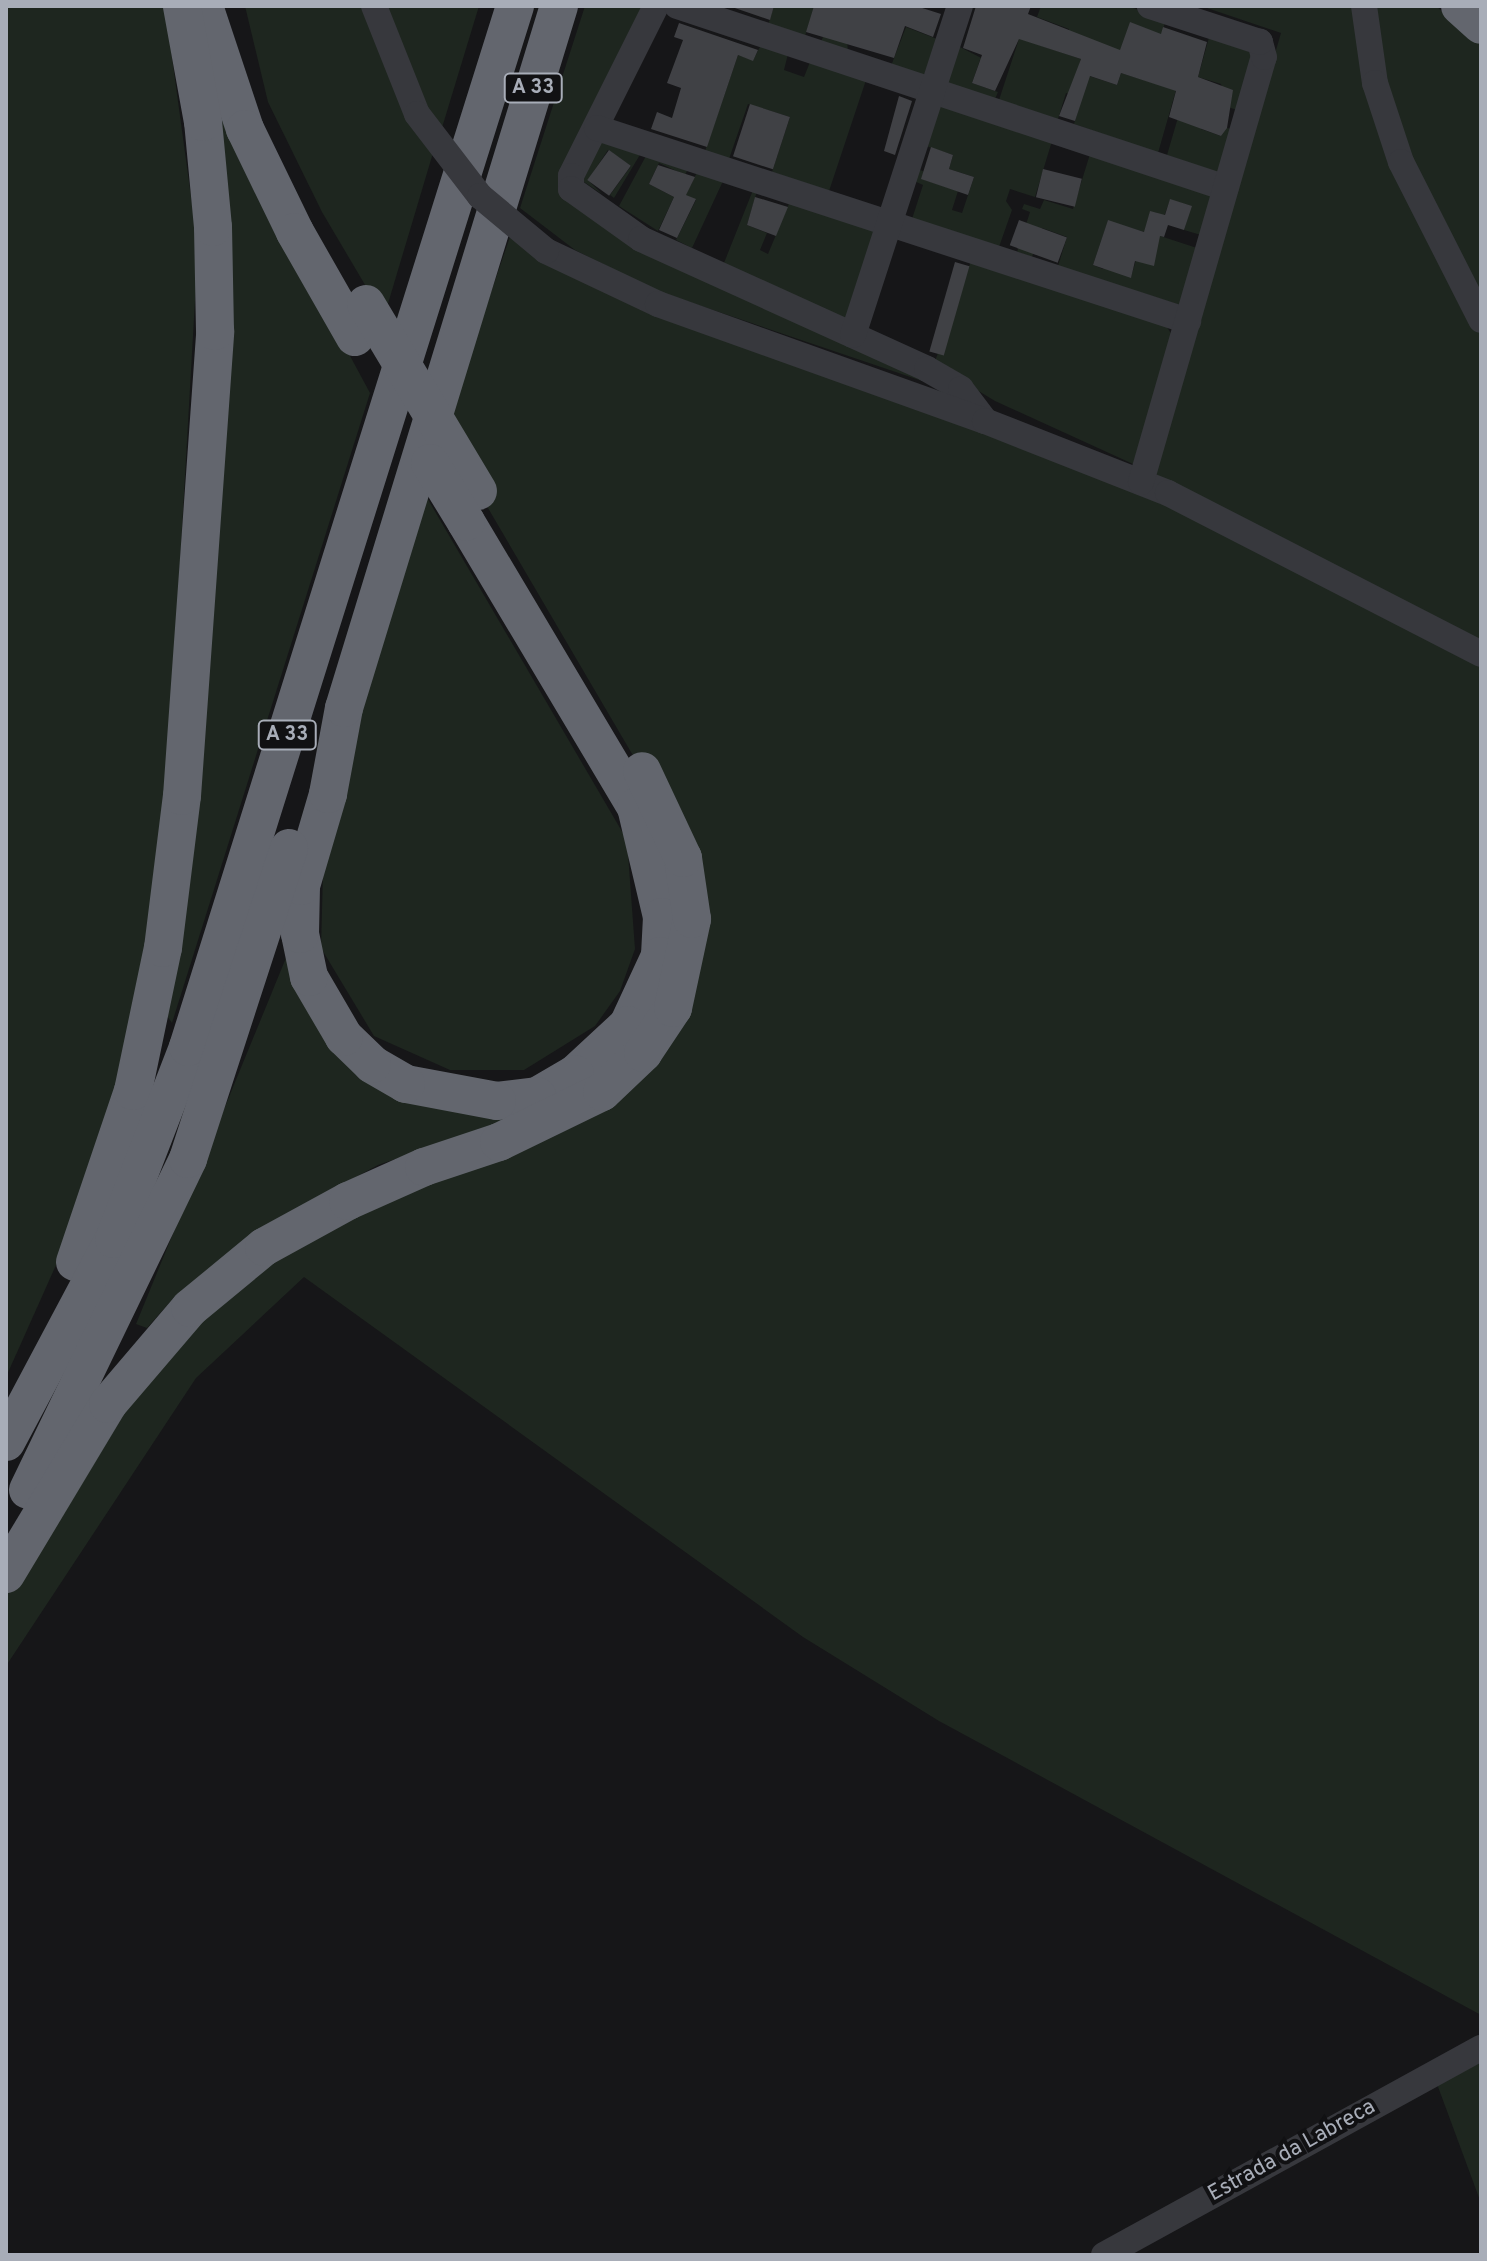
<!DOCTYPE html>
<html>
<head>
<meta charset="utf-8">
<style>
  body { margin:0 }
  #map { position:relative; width:1487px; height:2261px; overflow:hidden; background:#161618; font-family:Overpass,sans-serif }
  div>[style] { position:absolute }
  .green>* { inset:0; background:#1e261f; transform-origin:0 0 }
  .building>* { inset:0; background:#404145; transform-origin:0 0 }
  .minor>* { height:26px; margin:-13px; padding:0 13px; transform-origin:13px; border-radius:13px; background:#37383d }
  .highway>* { height:38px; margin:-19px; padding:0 19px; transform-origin:19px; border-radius:19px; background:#63666e }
  .minor-bridge>* { height:26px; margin:-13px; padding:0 13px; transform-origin:13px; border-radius:13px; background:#37383d }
  .highway-bridge>* { height:38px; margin:-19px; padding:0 19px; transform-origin:19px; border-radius:19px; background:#63666e }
  span { translate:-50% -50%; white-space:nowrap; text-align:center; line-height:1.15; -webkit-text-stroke:8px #111113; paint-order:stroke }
  .shield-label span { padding:2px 6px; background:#111113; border:2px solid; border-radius:6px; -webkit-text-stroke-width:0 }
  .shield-label { font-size:20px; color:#a8adb8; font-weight:700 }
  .street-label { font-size:22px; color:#a8adb8 }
  .frame { position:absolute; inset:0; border:8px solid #a8adb8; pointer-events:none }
</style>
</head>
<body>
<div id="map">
  <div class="green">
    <i style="clip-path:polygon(6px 6px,165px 6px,198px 248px,164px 844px,103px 1160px,6px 1377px)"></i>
    <i style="clip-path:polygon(245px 6px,362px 6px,433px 153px,384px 317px,322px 212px,268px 102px)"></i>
    <i style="clip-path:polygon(381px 6px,479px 6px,441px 131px,413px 92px)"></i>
    <i style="clip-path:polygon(585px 6px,649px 6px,563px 190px,937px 386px,657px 291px,575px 250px,520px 208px)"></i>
    <i style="clip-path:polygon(774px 6px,844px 6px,848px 51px,821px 42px,830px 18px,813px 12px,805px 36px,768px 25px)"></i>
    <i style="clip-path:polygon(1041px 6px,1127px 6px,1166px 19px,1159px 43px,1139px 58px,1067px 37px,1069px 29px,1037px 17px)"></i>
    <i style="clip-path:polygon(1201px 6px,1436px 6px,1481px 45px,1481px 2015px,939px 1721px,803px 1637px,304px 1277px,196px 1378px,6px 1666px,6px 1591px,112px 1413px,269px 1254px,639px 1070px,662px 805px,478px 491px,446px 424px,514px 225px,546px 251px,1167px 492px,1153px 468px,1281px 33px)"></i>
    <i style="left:906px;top:27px;width:34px;height:40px;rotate:21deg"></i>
    <i style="clip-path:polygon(1003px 33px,1081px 59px,1077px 72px,1117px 85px,1121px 73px,1176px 90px,1158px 153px,1074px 124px,1082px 98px,1066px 93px,1058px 119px,999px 100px,1019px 39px)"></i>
    <i style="clip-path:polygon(1210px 34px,1252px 53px,1237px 110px,1228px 107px,1221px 84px,1198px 77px)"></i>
    <i style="clip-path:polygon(761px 45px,788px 54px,784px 70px,804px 77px,810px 62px,866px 80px,829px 191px,772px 172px,790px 117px,748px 104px,729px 159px,705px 151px,738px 55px,753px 60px)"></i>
    <i style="clip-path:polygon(958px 46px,993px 64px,980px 60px,972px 83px,998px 92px,995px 99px,946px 84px)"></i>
    <i style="clip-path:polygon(209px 94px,370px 393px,172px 1023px,161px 1007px)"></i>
    <i style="clip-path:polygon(940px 104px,1052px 141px,1035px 197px,1010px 189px,1006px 201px,1012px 210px,999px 247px,912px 219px,923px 185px,914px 181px,918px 169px,927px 173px,925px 180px,958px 191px,952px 210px,962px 213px,974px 177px,949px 169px,953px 155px,926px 146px)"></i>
    <i style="clip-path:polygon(1179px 114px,1203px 121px,1201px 129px,1221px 136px,1224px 127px,1231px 129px,1219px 173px,1167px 155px)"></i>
    <i style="clip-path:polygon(599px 142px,641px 153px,614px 198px,610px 195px,631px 166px,608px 150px,588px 180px,602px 194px,584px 182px,582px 175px)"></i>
    <i style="clip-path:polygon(647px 154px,688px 169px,685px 175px,659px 163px,649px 184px,674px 197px,658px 231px,619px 206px)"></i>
    <i style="clip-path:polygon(evenodd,1090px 154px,1213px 194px,1201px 235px,1184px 230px,1191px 206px,1170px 200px,1162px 222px,1167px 229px,1153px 224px,1157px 213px,1150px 212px,1145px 231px,1197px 248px,1183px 306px,1058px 266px,1067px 237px,1042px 228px,1032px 257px,1017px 252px,1030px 212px,1022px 209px,1024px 204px,1040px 209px,1044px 200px,1073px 209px,1090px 154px,1108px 221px,1144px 232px,1131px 277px,1111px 246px,1103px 269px,1093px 265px,1108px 221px)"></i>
    <i style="clip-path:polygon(697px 172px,723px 181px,692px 248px,676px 240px,696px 200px,677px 191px,691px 185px)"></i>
    <i style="clip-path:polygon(753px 190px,757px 191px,747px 225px,767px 233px,760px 250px,768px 254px,790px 201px,878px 230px,846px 322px,724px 263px)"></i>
    <i style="clip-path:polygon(971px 261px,1166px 325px,1174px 339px,1133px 464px,995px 401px,934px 364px)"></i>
    <i style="clip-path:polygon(426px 496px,627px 840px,635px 949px,620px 991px,595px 1026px,524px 1070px,450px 1070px,374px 1036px,321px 948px,324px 834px)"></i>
    <i style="clip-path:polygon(288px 953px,322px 1036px,513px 1119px,378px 1165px,258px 1230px,170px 1302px,147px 1328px,136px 1324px)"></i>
    <i style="clip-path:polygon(1481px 2052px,1481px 2203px,1437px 2084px)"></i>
  </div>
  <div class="building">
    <i style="clip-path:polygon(729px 6px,774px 6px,770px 20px)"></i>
    <i style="clip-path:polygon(814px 6px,916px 6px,941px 14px,933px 37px,905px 26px,894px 58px,806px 32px)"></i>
    <i style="clip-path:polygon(976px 6px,1031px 6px,1028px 14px,1120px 50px,1130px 22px,1161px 34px,1163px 27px,1207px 42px,1198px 77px,1233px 90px,1227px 128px,1221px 136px,1169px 117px,1176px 91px,1121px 73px,1117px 85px,1090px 76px,1075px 121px,1059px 116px,1081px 59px,1019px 39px,995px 91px,972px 83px,982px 55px,963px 48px)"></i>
    <i style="clip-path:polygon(679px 23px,758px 50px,753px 61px,738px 55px,707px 147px,651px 129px,657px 112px,672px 118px,681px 88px,667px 83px,683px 40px,674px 37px)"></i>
    <i style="clip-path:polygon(899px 96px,912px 101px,895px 155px,884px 151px)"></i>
    <i style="left:750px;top:104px;width:42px;height:55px;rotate:18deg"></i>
    <i style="clip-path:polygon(931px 147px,953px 155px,949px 169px,974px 177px,968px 195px,921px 179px)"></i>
    <i style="left:609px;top:150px;width:27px;height:37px;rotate:36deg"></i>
    <i style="clip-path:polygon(658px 165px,695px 177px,686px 195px,696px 199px,677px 238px,659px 230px,674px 197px,649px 184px)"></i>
    <i style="left:1043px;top:169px;width:40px;height:29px;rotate:14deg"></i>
    <i style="clip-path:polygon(755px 197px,788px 207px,776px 236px,747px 225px)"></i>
    <i style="clip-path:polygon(1170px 199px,1192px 206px,1184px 230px,1168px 225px,1164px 237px,1160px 236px,1154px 266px,1135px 261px,1131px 278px,1093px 265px,1108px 220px,1144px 232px,1150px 211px,1165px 215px)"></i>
    <i style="left:1019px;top:220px;width:51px;height:27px;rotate:20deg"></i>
    <i style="left:955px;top:262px;width:15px;height:93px;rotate:16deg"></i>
  </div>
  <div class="minor">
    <i style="left:374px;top:6px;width:116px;rotate:68.3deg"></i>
    <i style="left:656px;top:6px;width:190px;rotate:116.6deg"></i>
    <i style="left:571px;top:176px;width:13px;rotate:90deg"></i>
    <i style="left:571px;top:189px;width:86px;rotate:35.5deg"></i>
    <i style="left:641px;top:239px;width:314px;rotate:24.4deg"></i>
    <i style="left:927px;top:369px;width:39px;rotate:30deg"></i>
    <i style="left:961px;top:389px;width:40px;rotate:53deg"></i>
    <i style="left:677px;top:6px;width:578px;rotate:18.34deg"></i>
    <i style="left:1364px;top:6px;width:78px;rotate:81.9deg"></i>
    <i style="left:1375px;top:83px;width:83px;rotate:71.8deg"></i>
    <i style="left:1401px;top:162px;width:177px;rotate:63.1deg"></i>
    <i style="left:597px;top:128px;width:622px;rotate:18.09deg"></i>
    <i style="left:546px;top:251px;width:124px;rotate:25.3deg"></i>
    <i style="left:658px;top:304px;width:347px;rotate:19.7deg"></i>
    <i style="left:985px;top:421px;width:197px;rotate:21.5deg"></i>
    <i style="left:1168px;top:493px;width:352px;rotate:27.2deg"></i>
    <i style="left:853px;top:335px;width:346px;rotate:-72deg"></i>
    <i style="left:1141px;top:482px;width:442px;rotate:-73.9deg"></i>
    <i style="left:1264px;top:57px;width:16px;rotate:-105deg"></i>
    <i style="left:1260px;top:42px;width:116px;rotate:-161.9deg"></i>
    <i style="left:1104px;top:2255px;width:430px;rotate:-28.8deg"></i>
  </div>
  <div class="highway">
    <i style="left:204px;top:6px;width:130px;rotate:71.6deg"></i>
    <i style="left:245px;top:129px;width:114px;rotate:64.1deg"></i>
    <i style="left:295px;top:232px;width:121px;rotate:60.3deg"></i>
    <i style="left:1460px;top:6px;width:28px;rotate:42deg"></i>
    <i style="left:466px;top:522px;width:332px;rotate:59.2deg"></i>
    <i style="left:636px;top:807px;width:113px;rotate:76.7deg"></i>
    <i style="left:662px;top:917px;width:39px;rotate:93deg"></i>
    <i style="left:660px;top:956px;width:76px;rotate:114.9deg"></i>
    <i style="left:628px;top:1025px;width:72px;rotate:137.2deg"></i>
    <i style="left:575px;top:1074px;width:44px;rotate:149.9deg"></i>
    <i style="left:537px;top:1096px;width:40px;rotate:172.9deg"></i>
    <i style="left:497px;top:1101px;width:93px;rotate:-169.4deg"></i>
    <i style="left:406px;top:1084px;width:39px;rotate:-150deg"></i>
    <i style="left:372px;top:1064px;width:39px;rotate:-136deg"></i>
    <i style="left:344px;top:1037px;width:69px;rotate:-120.3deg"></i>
    <i style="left:309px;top:977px;width:44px;rotate:-101.8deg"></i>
    <i style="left:300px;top:934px;width:48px;rotate:-88.8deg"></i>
    <i style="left:301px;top:886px;width:96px;rotate:-73.6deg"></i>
    <i style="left:328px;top:794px;width:87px;rotate:-79.5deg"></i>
    <i style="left:344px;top:708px;width:734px;rotate:-72.97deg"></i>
    <i style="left:75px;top:1262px;width:181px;rotate:-71.3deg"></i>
    <i style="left:133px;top:1091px;width:146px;rotate:-78.2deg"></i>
    <i style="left:163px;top:948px;width:153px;rotate:-82.9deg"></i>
    <i style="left:182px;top:796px;width:466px;rotate:-85.9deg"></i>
    <i style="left:215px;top:331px;width:104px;rotate:-91.1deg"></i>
    <i style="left:213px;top:227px;width:105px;rotate:-95.4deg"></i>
    <i style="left:203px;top:122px;width:118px;rotate:-100.3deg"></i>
    <i style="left:6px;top:1442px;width:230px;rotate:-62deg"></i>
    <i style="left:114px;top:1239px;width:206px;rotate:-68.9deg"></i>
    <i style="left:188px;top:1047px;width:1091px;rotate:-72.56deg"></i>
    <i style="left:28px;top:1490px;width:368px;rotate:-64.2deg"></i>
    <i style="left:188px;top:1159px;width:327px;rotate:-72deg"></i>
    <i style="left:6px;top:1574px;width:198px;rotate:-59deg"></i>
    <i style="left:108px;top:1404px;width:126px;rotate:-49.5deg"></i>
    <i style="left:190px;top:1308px;width:96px;rotate:-39.5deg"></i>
    <i style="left:264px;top:1247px;width:96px;rotate:-28.7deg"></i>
    <i style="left:348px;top:1201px;width:83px;rotate:-24.1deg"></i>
    <i style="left:424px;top:1167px;width:79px;rotate:-18.4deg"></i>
    <i style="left:499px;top:1142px;width:114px;rotate:-25.9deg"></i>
    <i style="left:602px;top:1092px;width:57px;rotate:-43.6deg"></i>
    <i style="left:643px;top:1053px;width:54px;rotate:-56.3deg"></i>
    <i style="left:673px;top:1008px;width:91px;rotate:-77.9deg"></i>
    <i style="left:692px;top:919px;width:62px;rotate:-98.4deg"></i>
    <i style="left:683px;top:858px;width:96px;rotate:-115.2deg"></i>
  </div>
  <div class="minor-bridge">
    <i style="left:417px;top:114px;width:103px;rotate:52.5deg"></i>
    <i style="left:480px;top:196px;width:86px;rotate:39.8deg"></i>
  </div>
  <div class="highway-bridge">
    <i style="left:366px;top:304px;width:218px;rotate:59.1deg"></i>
    <i style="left:430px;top:463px;width:69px;rotate:58.6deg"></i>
  </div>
  <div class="shield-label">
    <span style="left:533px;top:88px">A 33</span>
    <span style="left:287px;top:735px">A 33</span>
  </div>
  <div class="street-label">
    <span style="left:1292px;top:2151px;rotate:-29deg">Estrada da Labreca</span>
  </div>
  <div class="frame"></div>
</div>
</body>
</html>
